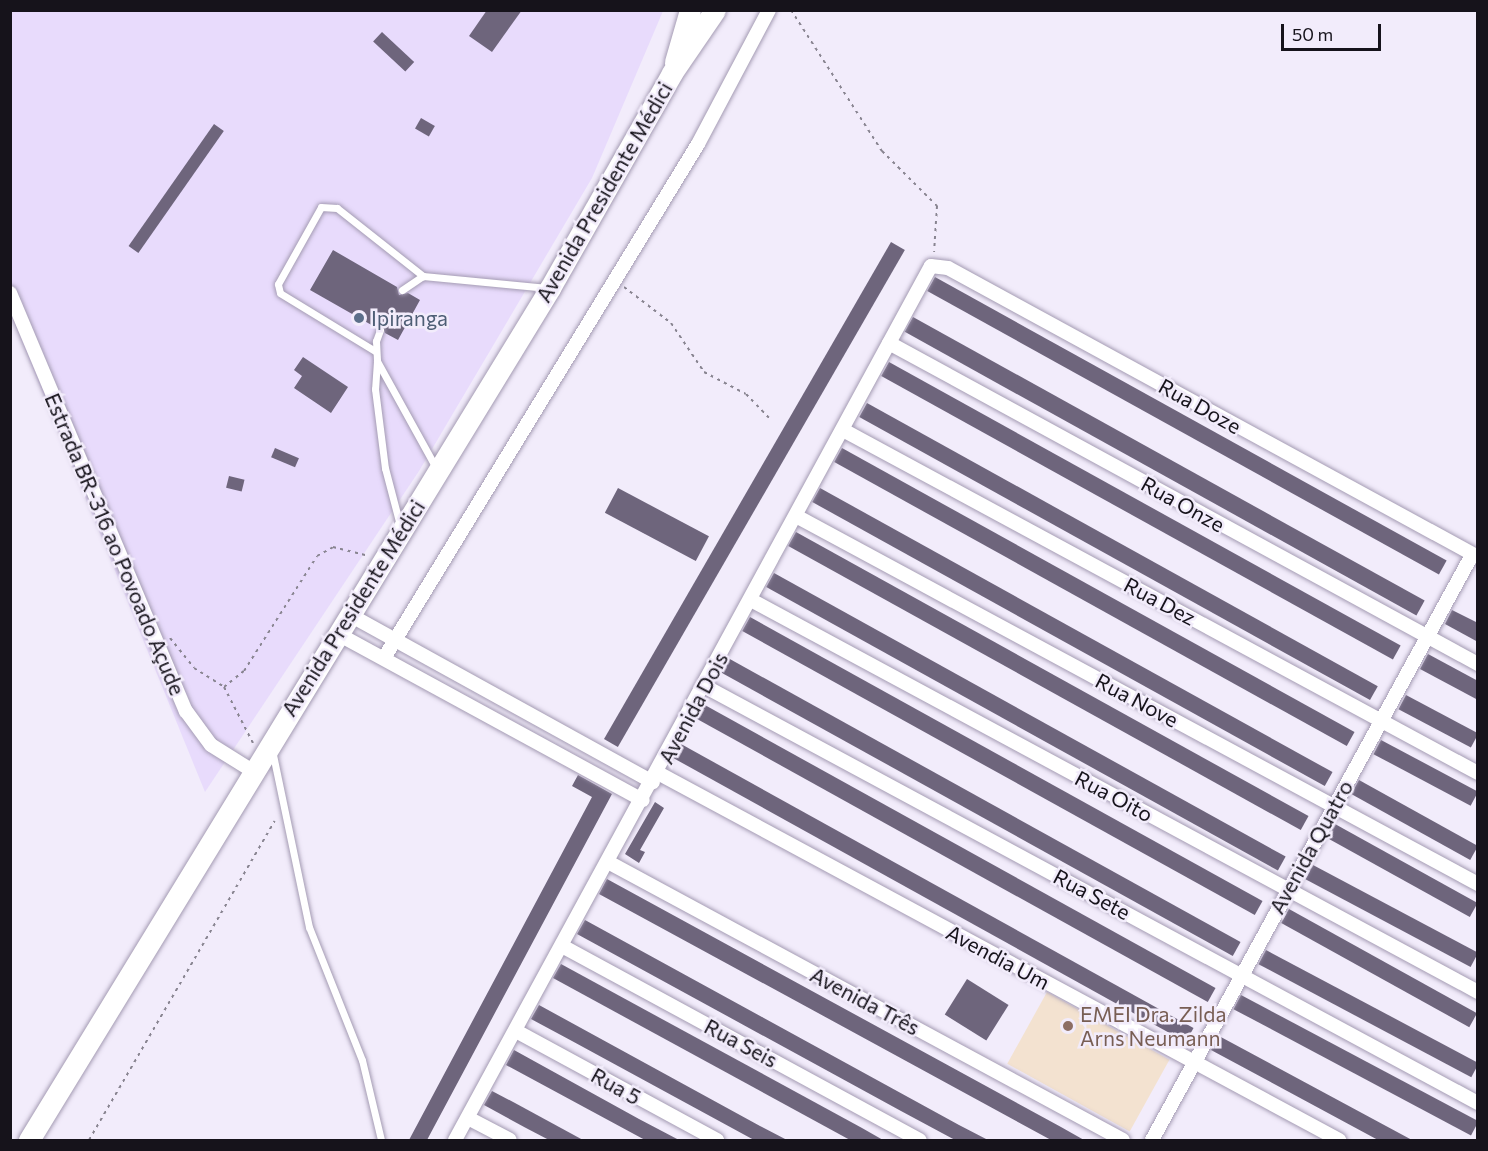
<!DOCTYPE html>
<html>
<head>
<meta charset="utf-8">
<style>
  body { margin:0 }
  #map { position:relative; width:1488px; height:1151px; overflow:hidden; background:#f2ecfb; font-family:Commissioner,sans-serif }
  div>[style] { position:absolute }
  .built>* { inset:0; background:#e8dbfc }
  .education>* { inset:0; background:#f3e2d0; transform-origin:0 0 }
  .building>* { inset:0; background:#6e657c; transform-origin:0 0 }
  .path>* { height:2px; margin-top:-1px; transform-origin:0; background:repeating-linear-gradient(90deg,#888490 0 3px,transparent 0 7.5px) }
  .roads { filter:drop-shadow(0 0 2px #a49bb3) drop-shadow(0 0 2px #a49bb3) }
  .lane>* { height:7px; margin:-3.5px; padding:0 3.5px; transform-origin:3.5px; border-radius:3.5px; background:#fff }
  .street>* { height:14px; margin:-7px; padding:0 7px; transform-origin:7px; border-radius:7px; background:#fff }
  .primary>* { height:21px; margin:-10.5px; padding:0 10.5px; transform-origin:10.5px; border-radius:10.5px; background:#fff }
  .dots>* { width:16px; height:16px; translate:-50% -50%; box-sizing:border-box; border:3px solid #f2ecfb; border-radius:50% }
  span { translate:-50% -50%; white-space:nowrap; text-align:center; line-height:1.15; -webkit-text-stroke:5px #f2ecfb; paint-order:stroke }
  .street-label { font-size:21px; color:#16131b }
  .service-label { font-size:21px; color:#4e5e75 }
  .left { translate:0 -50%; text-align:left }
  .education-label { font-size:21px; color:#785e54 }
  .frame { position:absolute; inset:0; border:12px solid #16131b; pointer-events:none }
  .scale { position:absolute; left:1281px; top:24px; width:100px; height:27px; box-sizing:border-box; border:3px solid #16131b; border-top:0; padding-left:8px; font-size:18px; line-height:21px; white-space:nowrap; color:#16131b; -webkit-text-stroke:4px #f2ecfb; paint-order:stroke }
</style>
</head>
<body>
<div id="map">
  <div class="built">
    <i style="clip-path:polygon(10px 11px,663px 11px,592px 178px,419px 471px,205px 792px,11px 315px)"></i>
  </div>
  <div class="education">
    <i style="left:1047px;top:992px;width:140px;height:82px;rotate:29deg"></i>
  </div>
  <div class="building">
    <i style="clip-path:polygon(487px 10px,522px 10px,492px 52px,469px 36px)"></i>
    <i style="left:382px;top:32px;width:44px;height:13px;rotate:43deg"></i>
    <i style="left:421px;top:118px;width:16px;height:12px;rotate:30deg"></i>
    <i style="left:214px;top:124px;width:12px;height:149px;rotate:35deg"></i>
    <i style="left:891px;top:242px;width:16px;height:574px;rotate:30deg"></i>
    <i style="clip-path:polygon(333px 250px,397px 287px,399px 295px,408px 293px,420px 300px,398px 340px,385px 333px,382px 325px,375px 327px,310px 290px)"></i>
    <i style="left:935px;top:277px;width:585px;height:16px;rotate:29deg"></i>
    <i style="left:913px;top:317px;width:585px;height:17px;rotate:29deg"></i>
    <i style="clip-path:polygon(303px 357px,348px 387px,331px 413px,294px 388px,302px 376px,294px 370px)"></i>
    <i style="left:889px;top:362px;width:585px;height:16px;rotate:29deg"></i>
    <i style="left:867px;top:403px;width:584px;height:16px;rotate:29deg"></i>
    <i style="left:275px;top:448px;width:26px;height:10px;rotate:23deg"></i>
    <i style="left:842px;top:448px;width:586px;height:16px;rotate:29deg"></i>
    <i style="left:229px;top:476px;width:16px;height:12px;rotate:14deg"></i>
    <i style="left:618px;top:488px;width:103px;height:28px;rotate:28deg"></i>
    <i style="left:820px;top:488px;width:586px;height:16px;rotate:29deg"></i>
    <i style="left:796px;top:532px;width:586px;height:16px;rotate:29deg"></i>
    <i style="left:774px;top:573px;width:585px;height:16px;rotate:29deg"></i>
    <i style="clip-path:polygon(1452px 610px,1478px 623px,1478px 642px,1445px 624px)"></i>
    <i style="left:750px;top:617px;width:586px;height:16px;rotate:29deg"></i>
    <i style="clip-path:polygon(1428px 654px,1478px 681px,1478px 700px,1420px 669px)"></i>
    <i style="left:728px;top:658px;width:586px;height:16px;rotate:29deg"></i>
    <i style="left:1406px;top:695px;width:82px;height:16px;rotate:28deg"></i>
    <i style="left:703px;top:704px;width:586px;height:16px;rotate:29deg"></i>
    <i style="left:1381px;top:740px;width:110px;height:16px;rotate:28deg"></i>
    <i style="left:681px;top:744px;width:586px;height:16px;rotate:29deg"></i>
    <i style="clip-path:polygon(578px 775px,612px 794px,427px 1140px,409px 1140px,592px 797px,572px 786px)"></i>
    <i style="left:1359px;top:780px;width:136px;height:16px;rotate:29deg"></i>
    <i style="clip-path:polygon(655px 802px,664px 808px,640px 850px,645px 852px,639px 863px,625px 854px)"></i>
    <i style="left:1335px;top:824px;width:163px;height:16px;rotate:29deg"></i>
    <i style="left:1313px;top:865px;width:187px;height:16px;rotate:28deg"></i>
    <i style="clip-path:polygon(607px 879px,1061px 1127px,1084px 1140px,1051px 1140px,807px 1007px,599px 894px)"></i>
    <i style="left:1289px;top:909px;width:215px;height:16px;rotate:29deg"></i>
    <i style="clip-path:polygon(585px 920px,959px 1125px,988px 1140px,955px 1140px,901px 1111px,577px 934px)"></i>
    <i style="left:1266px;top:950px;width:241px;height:16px;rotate:28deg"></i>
    <i style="clip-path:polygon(561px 964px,862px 1128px,883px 1140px,850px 1140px,553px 978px)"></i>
    <i style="left:967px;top:979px;width:49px;height:42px;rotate:32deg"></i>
    <i style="left:1241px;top:995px;width:269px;height:16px;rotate:28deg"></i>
    <i style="clip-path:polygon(539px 1005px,760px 1126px,787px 1140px,754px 1140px,572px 1041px,531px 1019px)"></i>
    <i style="clip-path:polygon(1219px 1036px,1386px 1126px,1412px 1140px,1378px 1140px,1211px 1050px)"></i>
    <i style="clip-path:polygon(514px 1050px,639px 1119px,679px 1140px,645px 1140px,506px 1065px)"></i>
    <i style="clip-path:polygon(492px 1091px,515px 1103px,583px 1140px,549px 1140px,526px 1128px,484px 1105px)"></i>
  </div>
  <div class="path">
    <i style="left:791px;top:10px;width:168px;rotate:57.2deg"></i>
    <i style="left:882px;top:151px;width:78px;rotate:45deg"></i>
    <i style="left:937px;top:206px;width:46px;rotate:93.7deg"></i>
    <i style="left:624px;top:287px;width:59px;rotate:37.5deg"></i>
    <i style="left:671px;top:323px;width:59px;rotate:56deg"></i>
    <i style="left:704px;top:372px;width:47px;rotate:27.6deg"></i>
    <i style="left:746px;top:394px;width:33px;rotate:46deg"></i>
    <i style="left:170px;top:638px;width:38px;rotate:51deg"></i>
    <i style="left:194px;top:668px;width:36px;rotate:32deg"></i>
    <i style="left:224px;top:687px;width:63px;rotate:62.6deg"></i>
    <i style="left:224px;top:687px;width:26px;rotate:-39deg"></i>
    <i style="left:244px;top:671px;width:136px;rotate:-57.6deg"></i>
    <i style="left:317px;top:556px;width:18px;rotate:-29deg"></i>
    <i style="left:333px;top:547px;width:34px;rotate:14deg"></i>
    <i style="left:89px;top:1140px;width:369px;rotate:-59.8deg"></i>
  </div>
  <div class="roads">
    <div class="lane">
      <i style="left:402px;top:290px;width:25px;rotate:-34deg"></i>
      <i style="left:423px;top:276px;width:125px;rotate:5.5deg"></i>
      <i style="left:380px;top:330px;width:12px;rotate:110deg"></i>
      <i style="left:376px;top:341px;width:20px;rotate:87deg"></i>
      <i style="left:377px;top:361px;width:122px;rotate:61.1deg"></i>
      <i style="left:375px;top:351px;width:111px;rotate:-148.6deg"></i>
      <i style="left:280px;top:293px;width:9px;rotate:-103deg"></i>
      <i style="left:278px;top:284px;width:88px;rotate:-60.8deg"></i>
      <i style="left:321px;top:207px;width:16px;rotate:4deg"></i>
      <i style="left:337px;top:208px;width:110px;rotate:38.3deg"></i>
      <i style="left:377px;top:361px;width:28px;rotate:94deg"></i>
      <i style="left:375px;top:389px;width:80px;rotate:82.8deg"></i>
      <i style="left:385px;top:468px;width:59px;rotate:75.3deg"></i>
      <i style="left:272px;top:750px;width:181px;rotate:78.2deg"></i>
      <i style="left:309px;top:927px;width:143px;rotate:68.3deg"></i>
      <i style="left:362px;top:1060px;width:82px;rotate:76.6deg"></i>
    </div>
    <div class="street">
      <i style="left:10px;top:293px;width:454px;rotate:67.2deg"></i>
      <i style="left:186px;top:711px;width:42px;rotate:53.7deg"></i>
      <i style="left:211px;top:745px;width:47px;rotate:32deg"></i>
      <i style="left:889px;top:343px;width:671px;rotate:28.59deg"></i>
      <i style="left:843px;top:430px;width:722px;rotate:28.38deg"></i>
      <i style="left:796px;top:516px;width:775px;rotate:28.35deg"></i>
      <i style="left:751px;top:600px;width:826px;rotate:28.33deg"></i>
      <i style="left:350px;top:615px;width:346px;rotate:28.9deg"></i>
      <i style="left:338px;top:634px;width:347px;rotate:28.6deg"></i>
      <i style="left:384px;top:658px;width:602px;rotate:-58.58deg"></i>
      <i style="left:698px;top:144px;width:152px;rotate:-62.1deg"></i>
      <i style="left:706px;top:687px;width:877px;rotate:28.32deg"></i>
      <i style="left:658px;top:773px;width:774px;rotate:28.32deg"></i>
      <i style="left:608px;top:862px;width:585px;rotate:28.36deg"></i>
      <i style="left:562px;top:946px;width:407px;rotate:28.5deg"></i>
      <i style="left:516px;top:1031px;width:229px;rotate:28.5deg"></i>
      <i style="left:468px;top:1118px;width:47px;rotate:27.6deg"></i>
      <i style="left:455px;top:1140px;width:995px;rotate:-61.43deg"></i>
      <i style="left:931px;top:266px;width:17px;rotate:7deg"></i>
      <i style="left:948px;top:268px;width:604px;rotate:28.6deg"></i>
      <i style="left:1152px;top:1140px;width:667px;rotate:-61.32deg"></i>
    </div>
    <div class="primary">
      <i style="left:675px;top:62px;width:54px;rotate:-73.9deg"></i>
      <i style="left:29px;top:1140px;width:999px;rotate:-58.55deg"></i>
      <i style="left:550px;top:288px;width:247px;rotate:-60.4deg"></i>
      <i style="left:672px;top:73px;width:76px;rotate:-55.7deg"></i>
    </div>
  </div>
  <div class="dots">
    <i style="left:359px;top:318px;background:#5c6f8a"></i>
    <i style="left:1068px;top:1026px;background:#8d6e63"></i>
  </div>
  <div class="street-label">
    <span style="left:604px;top:192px;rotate:-60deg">Avenida Presidente Médici</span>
    <span style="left:1200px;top:406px;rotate:29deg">Rua Doze</span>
    <span style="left:1183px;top:504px;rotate:29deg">Rua Onze</span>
    <span style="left:115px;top:544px;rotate:67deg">Estrada BR-316 ao Povoado Açude</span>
    <span style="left:1160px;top:601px;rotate:28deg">Rua Dez</span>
    <span style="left:353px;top:608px;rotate:-58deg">Avenida Presidente Médici</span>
    <span style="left:1137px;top:700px;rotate:28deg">Rua Nove</span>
    <span style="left:693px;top:708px;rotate:-62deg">Avenida Dois</span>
    <span style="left:1114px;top:796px;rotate:28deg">Rua Oito</span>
    <span style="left:1311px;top:847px;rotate:-61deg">Avenida Quatro</span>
    <span style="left:1092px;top:894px;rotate:28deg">Rua Sete</span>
    <span style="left:998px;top:957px;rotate:28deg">Avendia Um</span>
    <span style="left:865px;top:1001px;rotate:28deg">Avenida Três</span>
    <span style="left:741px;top:1043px;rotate:28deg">Rua Seis</span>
    <span style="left:616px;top:1086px;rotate:29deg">Rua 5</span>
  </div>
  <div class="service-label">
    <span class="left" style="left:371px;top:318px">Ipiranga</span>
  </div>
  <div class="education-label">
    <span class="left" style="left:1080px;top:1026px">EMEI Dra. Zilda<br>Arns Neumann</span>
  </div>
  <div class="frame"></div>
  <div class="scale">50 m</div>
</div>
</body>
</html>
